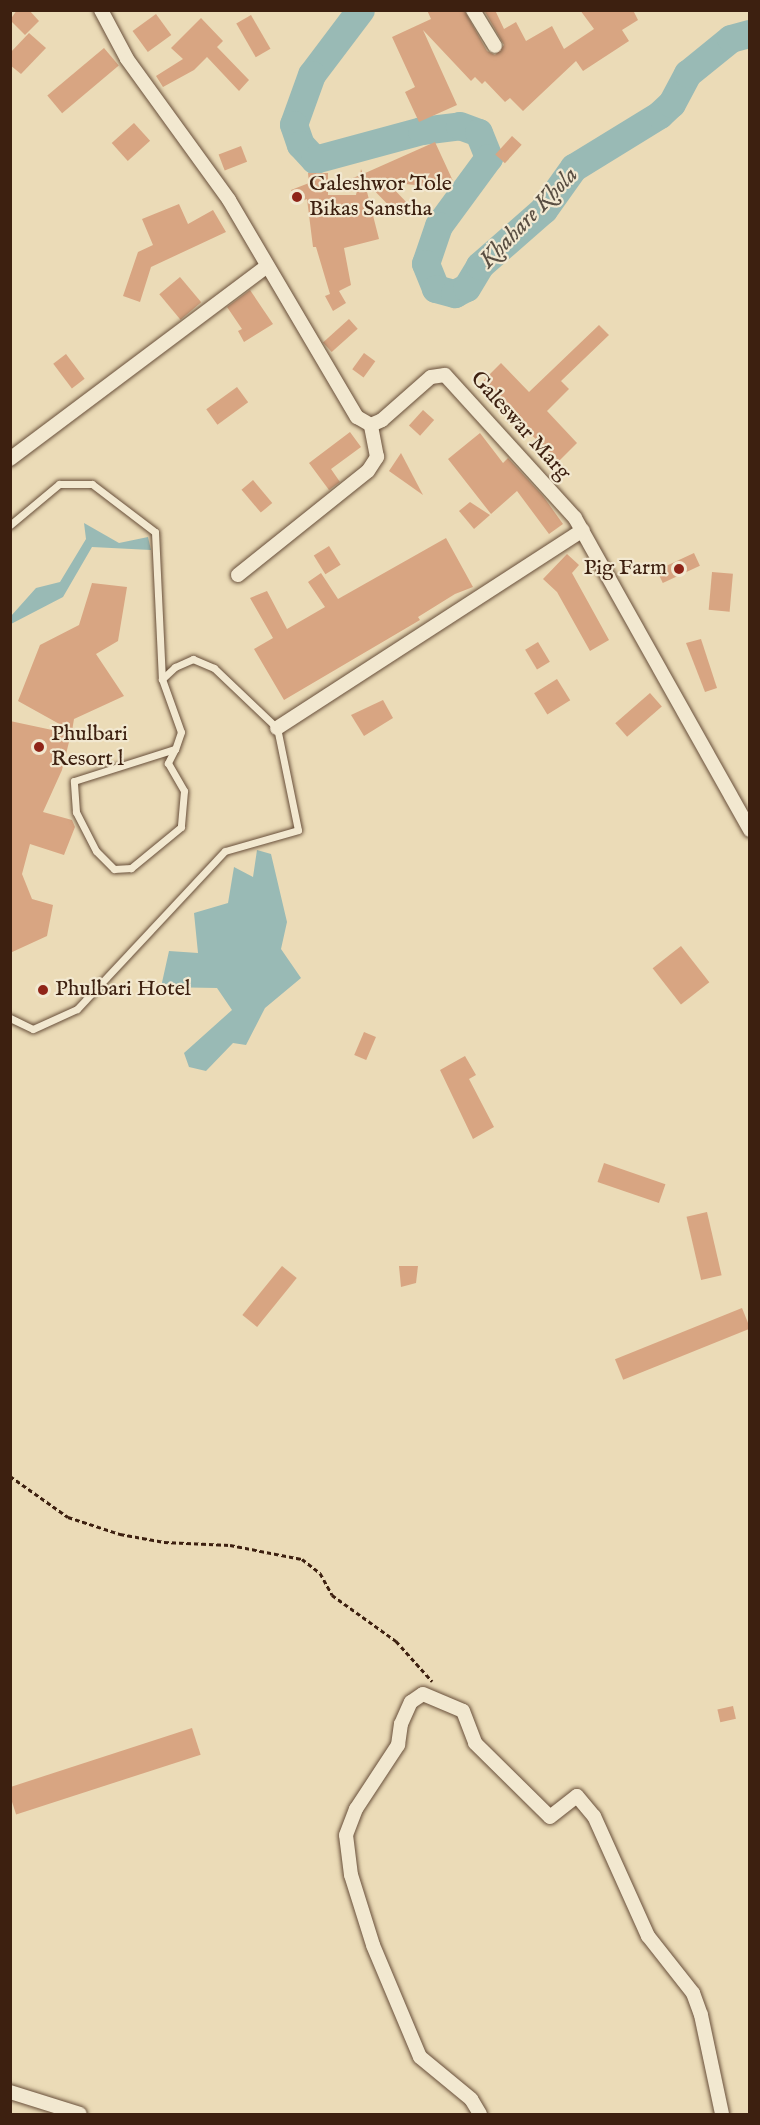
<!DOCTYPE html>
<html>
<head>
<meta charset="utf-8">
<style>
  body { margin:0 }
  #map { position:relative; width:760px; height:2125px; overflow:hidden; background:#ebdbb7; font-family:"IM FELL English",serif }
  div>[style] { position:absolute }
  .water>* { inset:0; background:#99bab5 }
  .river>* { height:28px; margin:-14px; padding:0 14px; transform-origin:14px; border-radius:14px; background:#99bab5 }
  .building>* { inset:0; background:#d8a582; transform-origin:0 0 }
  .path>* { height:3px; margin-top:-1.5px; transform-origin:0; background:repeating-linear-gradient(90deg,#3d2010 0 4.5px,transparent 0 7.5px) }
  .roads { filter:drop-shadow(0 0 2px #684f3a) drop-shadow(0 0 2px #684f3a) }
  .service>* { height:7px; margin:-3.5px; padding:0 3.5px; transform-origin:3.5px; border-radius:3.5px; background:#f2e8d0 }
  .minor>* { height:14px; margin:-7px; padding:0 7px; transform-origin:7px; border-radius:7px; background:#f2e8d0 }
  .dots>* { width:16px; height:16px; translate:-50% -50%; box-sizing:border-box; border:3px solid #f2e8d0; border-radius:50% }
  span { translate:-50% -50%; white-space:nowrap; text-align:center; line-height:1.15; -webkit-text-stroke:4.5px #f2e8d0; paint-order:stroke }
  .poi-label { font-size:22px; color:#3d2010 }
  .left { translate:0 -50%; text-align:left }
  .right { translate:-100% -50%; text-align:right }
  .street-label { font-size:22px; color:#3d2010 }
  .water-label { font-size:24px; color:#594e42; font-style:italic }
  .frame { position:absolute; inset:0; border:12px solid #3d2010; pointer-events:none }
</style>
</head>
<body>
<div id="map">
  <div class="water">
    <i style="clip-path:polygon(84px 523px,119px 543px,148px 537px,151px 550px,92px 547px,63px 597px,11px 624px,11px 616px,36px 588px,60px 582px,86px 539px)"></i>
    <i style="clip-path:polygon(257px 850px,271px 854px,287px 922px,281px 949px,301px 978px,265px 1008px,246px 1045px,233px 1043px,206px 1071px,189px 1067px,184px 1053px,232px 1010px,217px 988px,161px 987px,169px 951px,198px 953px,194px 913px,228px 903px,234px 867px,253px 877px)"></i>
  </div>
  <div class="river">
    <i style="left:361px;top:10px;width:81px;rotate:127deg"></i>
    <i style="left:312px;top:75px;width:53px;rotate:109.8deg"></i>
    <i style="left:294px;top:125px;width:21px;rotate:71deg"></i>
    <i style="left:301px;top:145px;width:21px;rotate:47deg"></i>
    <i style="left:315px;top:160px;width:111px;rotate:-15.2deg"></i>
    <i style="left:422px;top:131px;width:38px;rotate:-7deg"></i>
    <i style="left:460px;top:126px;width:20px;rotate:20deg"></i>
    <i style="left:479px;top:133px;width:27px;rotate:68deg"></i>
    <i style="left:489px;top:158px;width:84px;rotate:126.3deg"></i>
    <i style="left:439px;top:226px;width:40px;rotate:108.9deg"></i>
    <i style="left:426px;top:264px;width:27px;rotate:68deg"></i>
    <i style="left:436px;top:289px;width:20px;rotate:15deg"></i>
    <i style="left:455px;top:294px;width:13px;rotate:-27deg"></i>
    <i style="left:467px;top:288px;width:26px;rotate:-59deg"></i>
    <i style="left:480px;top:266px;width:85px;rotate:-41.2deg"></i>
    <i style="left:544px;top:210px;width:52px;rotate:-54.5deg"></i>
    <i style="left:574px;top:168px;width:101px;rotate:-31.6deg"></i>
    <i style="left:660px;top:115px;width:16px;rotate:-43deg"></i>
    <i style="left:672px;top:104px;width:34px;rotate:-62deg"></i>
    <i style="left:688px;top:74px;width:55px;rotate:-39.1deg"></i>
    <i style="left:731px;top:39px;width:20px;rotate:-15deg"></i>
  </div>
  <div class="building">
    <i style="clip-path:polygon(17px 10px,29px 10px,39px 21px,25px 35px,10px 20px)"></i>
    <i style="clip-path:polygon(427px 10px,464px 10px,487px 51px,495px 55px,504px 45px,484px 10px,495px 10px,504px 29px,516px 22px,526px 41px,552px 26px,564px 49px,594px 29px,580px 10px,633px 10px,638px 20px,622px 30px,629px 41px,583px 71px,576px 61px,523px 111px,510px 98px,505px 102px,485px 81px,482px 84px,475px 77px,471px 81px,423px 30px,457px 105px,419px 122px,405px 92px,415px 87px,392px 37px,431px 19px)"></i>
    <i style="left:156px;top:14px;width:26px;height:29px;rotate:54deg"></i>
    <i style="left:251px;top:15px;width:39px;height:17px;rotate:60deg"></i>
    <i style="clip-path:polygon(201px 18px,223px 41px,217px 47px,249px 80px,239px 91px,207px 57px,194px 70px,163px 87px,156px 76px,183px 59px,171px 48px)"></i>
    <i style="clip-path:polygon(29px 33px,46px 48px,21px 74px,10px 65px,10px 53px)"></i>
    <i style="left:104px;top:48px;width:23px;height:74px;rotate:50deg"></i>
    <i style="left:134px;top:123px;width:24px;height:30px;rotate:48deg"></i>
    <i style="left:512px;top:136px;width:13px;height:25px;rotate:42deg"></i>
    <i style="clip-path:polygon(435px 142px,453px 181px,442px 188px,387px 182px,411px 207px,400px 217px,364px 180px,379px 239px,344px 248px,351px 285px,339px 291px,346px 303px,333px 311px,325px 296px,330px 294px,316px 247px,313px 247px,307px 199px,297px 203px,291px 190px,309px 183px,308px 173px,328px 173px,328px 195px,356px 195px,359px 179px,353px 178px,360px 175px,361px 169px,363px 174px)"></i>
    <i style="left:241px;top:146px;width:17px;height:24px;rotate:69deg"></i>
    <i style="clip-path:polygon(179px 204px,188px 224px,213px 210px,226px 232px,151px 267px,140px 302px,123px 296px,138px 252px,153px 245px,142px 219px)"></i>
    <i style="left:180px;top:277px;width:33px;height:27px;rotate:50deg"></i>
    <i style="clip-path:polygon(250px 290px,273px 324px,244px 342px,238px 331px,242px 329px,227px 307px)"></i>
    <i style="left:349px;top:319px;width:13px;height:35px;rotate:48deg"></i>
    <i style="clip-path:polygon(599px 325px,609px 335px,561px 381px,569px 389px,547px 411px,577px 443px,559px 461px,479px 385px,501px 363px,529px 392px)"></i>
    <i style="left:364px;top:353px;width:14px;height:20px;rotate:36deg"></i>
    <i style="left:66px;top:354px;width:31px;height:16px;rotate:53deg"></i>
    <i style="left:237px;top:387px;width:19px;height:38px;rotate:54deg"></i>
    <i style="left:423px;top:410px;width:15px;height:21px;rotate:42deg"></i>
    <i style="clip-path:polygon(350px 432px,361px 447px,331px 469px,340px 482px,329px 490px,309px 463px)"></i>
    <i style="clip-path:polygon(480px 433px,503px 463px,508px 458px,543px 496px,563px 524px,549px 534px,517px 491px,491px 514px,448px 459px)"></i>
    <i style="clip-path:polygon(401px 453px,423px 495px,389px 471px)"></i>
    <i style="left:253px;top:480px;width:30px;height:15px;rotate:50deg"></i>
    <i style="clip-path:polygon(470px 502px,490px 515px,474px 529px,459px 511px)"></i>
    <i style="clip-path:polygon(446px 538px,473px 587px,455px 594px,418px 617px,420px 620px,284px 700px,254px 649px,273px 638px,250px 598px,267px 591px,287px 629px,325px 607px,308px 582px,321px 573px,338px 599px)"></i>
    <i style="left:329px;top:546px;width:22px;height:18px;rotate:58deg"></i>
    <i style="left:694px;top:553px;width:14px;height:41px;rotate:65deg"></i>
    <i style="clip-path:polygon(567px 554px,579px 565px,572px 573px,609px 640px,590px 651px,557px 592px,543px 579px)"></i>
    <i style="left:712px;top:572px;width:21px;height:38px;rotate:5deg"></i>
    <i style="clip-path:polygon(92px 583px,127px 587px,118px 641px,96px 654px,124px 696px,74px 719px,72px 731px,18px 701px,40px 645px,79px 625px)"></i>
    <i style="clip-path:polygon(701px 639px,717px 688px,705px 692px,686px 643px)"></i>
    <i style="left:538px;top:642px;width:23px;height:15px;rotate:59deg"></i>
    <i style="left:557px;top:679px;width:25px;height:27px;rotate:58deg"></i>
    <i style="left:650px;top:693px;width:18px;height:46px;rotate:49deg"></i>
    <i style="clip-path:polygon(383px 700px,393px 718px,364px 736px,351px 715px)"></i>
    <i style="clip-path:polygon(10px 721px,71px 734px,62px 770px,43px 812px,72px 820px,75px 827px,64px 855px,30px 844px,22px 874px,32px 899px,53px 905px,47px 936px,10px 953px)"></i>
    <i style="left:681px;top:946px;width:46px;height:36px;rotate:52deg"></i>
    <i style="left:364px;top:1032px;width:13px;height:25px;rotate:23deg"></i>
    <i style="clip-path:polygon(465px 1056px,476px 1075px,469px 1079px,494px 1127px,473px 1139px,440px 1070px)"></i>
    <i style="left:604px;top:1163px;width:65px;height:20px;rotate:19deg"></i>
    <i style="left:707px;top:1212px;width:65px;height:21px;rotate:77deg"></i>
    <i style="left:282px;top:1266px;width:19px;height:63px;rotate:39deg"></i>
    <i style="clip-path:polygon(399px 1266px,418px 1266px,416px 1283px,401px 1287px)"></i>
    <i style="left:742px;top:1308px;width:22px;height:137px;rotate:68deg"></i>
    <i style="left:733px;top:1706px;width:13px;height:16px;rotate:77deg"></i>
    <i style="left:192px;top:1728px;width:28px;height:194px;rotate:72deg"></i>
  </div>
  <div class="path">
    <i style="left:10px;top:1476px;width:71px;rotate:35.3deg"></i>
    <i style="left:68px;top:1517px;width:55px;rotate:18.1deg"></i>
    <i style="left:120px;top:1534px;width:45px;rotate:10.3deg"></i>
    <i style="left:164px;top:1542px;width:66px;rotate:2.6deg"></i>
    <i style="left:230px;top:1545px;width:73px;rotate:11deg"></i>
    <i style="left:302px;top:1559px;width:23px;rotate:38deg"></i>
    <i style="left:320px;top:1573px;width:25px;rotate:61deg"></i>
    <i style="left:332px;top:1595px;width:79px;rotate:35.7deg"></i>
    <i style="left:396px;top:1641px;width:54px;rotate:48deg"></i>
  </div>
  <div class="roads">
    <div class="service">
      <i style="left:10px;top:525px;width:64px;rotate:-39.9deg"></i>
      <i style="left:59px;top:484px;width:33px"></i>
      <i style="left:92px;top:484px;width:79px;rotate:37.3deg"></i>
      <i style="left:155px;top:532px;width:147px;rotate:87.3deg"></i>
      <i style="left:162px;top:679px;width:56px;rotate:70.3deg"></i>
      <i style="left:181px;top:732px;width:18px;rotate:109deg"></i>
      <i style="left:175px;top:749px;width:16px;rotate:117deg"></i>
      <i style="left:168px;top:763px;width:32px;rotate:60deg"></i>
      <i style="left:184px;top:791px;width:36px;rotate:95deg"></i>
      <i style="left:181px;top:827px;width:65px;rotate:140.6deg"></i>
      <i style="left:131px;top:868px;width:17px;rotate:177deg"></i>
      <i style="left:114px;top:869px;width:25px;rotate:-135deg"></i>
      <i style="left:96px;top:851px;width:44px;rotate:-117.1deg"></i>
      <i style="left:76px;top:812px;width:31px;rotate:-94deg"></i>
      <i style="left:74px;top:781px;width:106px;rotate:-17.6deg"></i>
      <i style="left:10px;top:1018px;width:25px;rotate:26deg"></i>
      <i style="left:33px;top:1029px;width:48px;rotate:-24.4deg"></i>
      <i style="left:77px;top:1009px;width:216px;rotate:-46.9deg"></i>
      <i style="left:225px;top:851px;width:76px;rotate:-16deg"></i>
      <i style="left:298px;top:830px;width:104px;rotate:-101.6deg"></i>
      <i style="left:277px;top:728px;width:87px;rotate:-136.4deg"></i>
      <i style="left:214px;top:668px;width:23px;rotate:-157deg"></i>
      <i style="left:193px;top:659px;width:20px;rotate:156deg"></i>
      <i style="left:175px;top:667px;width:18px;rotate:137deg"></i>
    </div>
    <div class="minor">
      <i style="left:101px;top:10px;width:55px;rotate:62deg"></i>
      <i style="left:127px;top:59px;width:174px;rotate:54.1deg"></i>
      <i style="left:229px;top:200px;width:252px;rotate:59.5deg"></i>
      <i style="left:357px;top:417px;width:16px;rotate:30deg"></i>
      <i style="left:371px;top:425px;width:12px;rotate:-24deg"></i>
      <i style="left:382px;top:420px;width:65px;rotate:-41.3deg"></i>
      <i style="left:431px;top:377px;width:14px;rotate:-8deg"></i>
      <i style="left:445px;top:375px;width:193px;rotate:47.7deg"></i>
      <i style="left:575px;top:518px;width:358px;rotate:60.7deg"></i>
      <i style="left:473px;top:10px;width:42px;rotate:58.6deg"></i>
      <i style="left:10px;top:459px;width:321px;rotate:-36.9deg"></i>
      <i style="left:238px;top:575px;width:166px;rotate:-38.7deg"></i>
      <i style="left:368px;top:471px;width:17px;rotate:-57deg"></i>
      <i style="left:377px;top:457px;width:33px;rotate:-101deg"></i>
      <i style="left:277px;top:728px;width:364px;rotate:-32.9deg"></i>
      <i style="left:10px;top:2092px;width:73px;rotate:17.4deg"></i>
      <i style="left:480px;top:2114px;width:17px;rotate:-121deg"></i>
      <i style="left:471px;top:2099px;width:66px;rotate:-140.5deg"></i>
      <i style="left:420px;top:2057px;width:121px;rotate:-112.8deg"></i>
      <i style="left:373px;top:1945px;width:73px;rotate:-107.4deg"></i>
      <i style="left:351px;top:1875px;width:40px;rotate:-97.1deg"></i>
      <i style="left:346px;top:1835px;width:28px;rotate:-69deg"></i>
      <i style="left:356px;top:1809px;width:77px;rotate:-56.7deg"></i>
      <i style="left:398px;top:1745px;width:21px;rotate:-82deg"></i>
      <i style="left:401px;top:1724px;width:24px;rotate:-66deg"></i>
      <i style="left:411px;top:1702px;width:14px;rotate:-34deg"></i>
      <i style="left:423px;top:1694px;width:43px;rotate:23deg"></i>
      <i style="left:463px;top:1711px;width:34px;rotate:69deg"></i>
      <i style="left:475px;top:1743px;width:105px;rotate:44.6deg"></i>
      <i style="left:550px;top:1817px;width:34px;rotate:-38deg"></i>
      <i style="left:577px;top:1796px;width:26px;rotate:50deg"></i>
      <i style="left:594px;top:1816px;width:132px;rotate:65.8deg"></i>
      <i style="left:648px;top:1936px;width:73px;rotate:51.7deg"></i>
      <i style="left:693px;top:1993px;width:23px;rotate:70deg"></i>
      <i style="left:701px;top:2015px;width:101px;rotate:78deg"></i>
    </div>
  </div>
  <div class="dots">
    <i style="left:297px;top:197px;background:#8f2418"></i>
    <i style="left:679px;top:569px;background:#8f2418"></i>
    <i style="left:39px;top:747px;background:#8f2418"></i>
    <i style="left:43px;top:990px;background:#8f2418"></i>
  </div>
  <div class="poi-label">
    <span class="left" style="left:309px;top:197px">Galeshwor Tole<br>Bikas Sanstha</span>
    <span class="right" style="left:667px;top:569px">Pig Farm</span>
    <span class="left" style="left:51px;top:747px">Phulbari<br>Resort l</span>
    <span class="left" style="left:55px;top:990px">Phulbari Hotel</span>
  </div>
  <div class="street-label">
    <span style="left:520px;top:426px;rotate:48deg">Galeswar Marg</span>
  </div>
  <div class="water-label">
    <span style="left:529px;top:218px;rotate:-46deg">Khahare Khola</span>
  </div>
  <div class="frame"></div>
</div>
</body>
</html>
